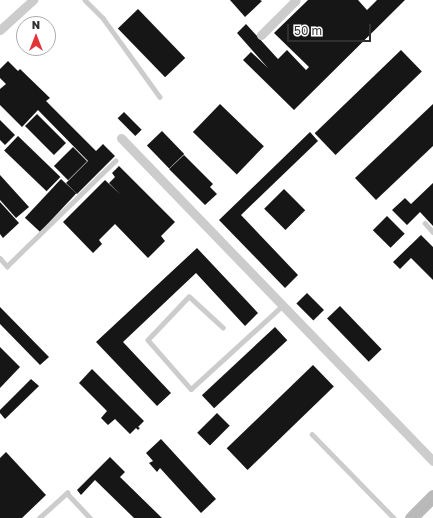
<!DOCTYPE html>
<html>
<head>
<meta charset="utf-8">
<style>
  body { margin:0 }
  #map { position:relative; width:433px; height:518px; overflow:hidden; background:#fff; font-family:"Golos Text",sans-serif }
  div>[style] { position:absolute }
  .building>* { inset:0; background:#161616; transform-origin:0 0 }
  .lane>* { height:4.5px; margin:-2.25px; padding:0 2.25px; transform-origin:2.25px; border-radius:2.25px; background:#ccc }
  .street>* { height:9px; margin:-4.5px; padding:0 4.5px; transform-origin:4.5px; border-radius:4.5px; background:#ccc }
  .secondary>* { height:13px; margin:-6.5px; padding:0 6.5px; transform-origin:6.5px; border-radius:6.5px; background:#b9b9b9 }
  span { translate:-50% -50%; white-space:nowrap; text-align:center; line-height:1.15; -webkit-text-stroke:4px #fff; paint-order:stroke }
  .north { position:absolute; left:16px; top:16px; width:40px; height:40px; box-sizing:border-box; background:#fff; border:1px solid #acacac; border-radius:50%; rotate:0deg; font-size:11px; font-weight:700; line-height:16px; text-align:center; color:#2f2f2f }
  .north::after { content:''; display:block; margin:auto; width:14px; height:18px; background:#e23437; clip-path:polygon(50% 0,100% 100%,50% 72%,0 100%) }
  .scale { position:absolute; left:287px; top:24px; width:84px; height:18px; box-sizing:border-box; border:2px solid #2f2f2f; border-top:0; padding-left:5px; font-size:12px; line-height:14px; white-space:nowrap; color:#2f2f2f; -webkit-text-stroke:3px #fff; paint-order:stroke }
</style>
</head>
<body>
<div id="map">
  <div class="building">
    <i style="clip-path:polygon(230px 0,260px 0,262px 1px,245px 17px)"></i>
    <i style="clip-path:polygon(308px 0,358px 0,367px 10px,377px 0,405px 0,294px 110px,243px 60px,251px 52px,268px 68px,237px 33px,246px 24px,278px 59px,287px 50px,306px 70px,309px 67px,274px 33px)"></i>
    <i style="left:138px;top:9px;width:68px;height:28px;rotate:46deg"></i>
    <i style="left:401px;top:50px;width:30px;height:120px;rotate:46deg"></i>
    <i style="clip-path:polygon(8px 61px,18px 71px,20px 69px,50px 98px,46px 101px,96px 151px,103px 144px,115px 156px,77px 194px,66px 183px,88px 161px,38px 110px,22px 127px,0 105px,0 89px,6px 84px,0 78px,0 69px)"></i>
    <i style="left:220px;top:104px;width:61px;height:39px;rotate:44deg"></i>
    <i style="clip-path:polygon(433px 104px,433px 146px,376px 200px,355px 178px)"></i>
    <i style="left:124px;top:112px;width:25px;height:9px;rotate:45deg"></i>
    <i style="left:37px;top:114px;width:41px;height:17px;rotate:45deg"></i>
    <i style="clip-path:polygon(0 120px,15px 135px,5px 145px,0 140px)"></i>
    <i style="left:162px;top:131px;width:32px;height:21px;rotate:46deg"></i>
    <i style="clip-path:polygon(310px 132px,318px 141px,241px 215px,298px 275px,285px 288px,219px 220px)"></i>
    <i style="left:18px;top:136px;width:59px;height:20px;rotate:44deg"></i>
    <i style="left:73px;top:147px;width:20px;height:27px;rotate:45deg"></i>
    <i style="clip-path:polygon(184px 155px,213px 184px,210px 187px,217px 194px,205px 205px,169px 169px)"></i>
    <i style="clip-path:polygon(119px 166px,175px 222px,161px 236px,165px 241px,148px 258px,115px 224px,99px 240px,102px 244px,93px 253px,63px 222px,105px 180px,122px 196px,109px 183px,115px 177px,112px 173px)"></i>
    <i style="clip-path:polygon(0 175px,29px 207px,16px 218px,0 200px)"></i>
    <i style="left:61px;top:179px;width:21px;height:53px;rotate:43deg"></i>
    <i style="clip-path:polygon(433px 183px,433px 226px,420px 212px,407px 225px,392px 210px,405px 198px,411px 204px)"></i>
    <i style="left:284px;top:189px;width:30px;height:28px;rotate:45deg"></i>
    <i style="clip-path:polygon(0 202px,19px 223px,3px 238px,0 234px)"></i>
    <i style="left:387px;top:216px;width:25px;height:20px;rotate:45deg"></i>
    <i style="clip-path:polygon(421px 235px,433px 247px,433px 280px,411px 258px,400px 269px,393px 262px)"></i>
    <i style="clip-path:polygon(197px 248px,258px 313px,245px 326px,196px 273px,123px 342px,171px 393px,157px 406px,96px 342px)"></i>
    <i style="left:307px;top:293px;width:24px;height:15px;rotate:45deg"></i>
    <i style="left:340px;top:306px;width:60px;height:18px;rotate:46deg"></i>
    <i style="clip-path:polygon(0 307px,49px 357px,40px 365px,0 324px)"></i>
    <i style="left:275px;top:327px;width:18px;height:100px;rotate:47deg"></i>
    <i style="clip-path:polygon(0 347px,20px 367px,0 388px)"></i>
    <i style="left:313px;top:365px;width:30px;height:120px;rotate:46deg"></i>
    <i style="clip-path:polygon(92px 369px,144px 421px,138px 427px,140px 428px,138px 430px,136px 428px,130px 434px,115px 419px,108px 425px,101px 418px,107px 411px,79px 383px)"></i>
    <i style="clip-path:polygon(31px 379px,39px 386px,5px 419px,0 413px,0 410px)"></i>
    <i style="left:217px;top:413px;width:18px;height:28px;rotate:45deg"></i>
    <i style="clip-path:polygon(161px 439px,216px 499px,201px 513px,160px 468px,157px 472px,149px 463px,153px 461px,146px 453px)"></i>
    <i style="clip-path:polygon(6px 452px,46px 495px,22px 518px,0 518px,0 458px)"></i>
    <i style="clip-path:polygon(110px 457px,125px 472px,120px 477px,162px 518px,134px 518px,95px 480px,81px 495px,77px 490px)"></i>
  </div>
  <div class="lane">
    <i style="left:85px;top:0;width:25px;rotate:45deg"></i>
    <i style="left:103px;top:18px;width:97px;rotate:54.2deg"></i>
    <i style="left:425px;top:223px;width:12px;rotate:48deg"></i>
    <i style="left:0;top:258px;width:11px;rotate:49deg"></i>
    <i style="left:7px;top:266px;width:151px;rotate:-44.2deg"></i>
    <i style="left:223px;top:328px;width:46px;rotate:-137.6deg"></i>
    <i style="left:189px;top:297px;width:59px;rotate:133.6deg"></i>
    <i style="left:148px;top:340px;width:65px;rotate:48.7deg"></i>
    <i style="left:191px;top:389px;width:125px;rotate:-42.4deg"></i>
    <i style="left:312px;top:434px;width:117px;rotate:45.7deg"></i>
    <i style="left:39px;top:518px;width:38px;rotate:-42deg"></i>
    <i style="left:67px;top:493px;width:34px;rotate:47deg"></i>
  </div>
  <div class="street">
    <i style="left:0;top:30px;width:45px;rotate:-42.3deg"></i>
    <i style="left:261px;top:35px;width:49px;rotate:-45deg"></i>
    <i style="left:121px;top:138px;width:449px;rotate:46deg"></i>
  </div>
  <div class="secondary">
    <i style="left:411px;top:518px;width:31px;rotate:-45deg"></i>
  </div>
  <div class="north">N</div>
  <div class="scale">50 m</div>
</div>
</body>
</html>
